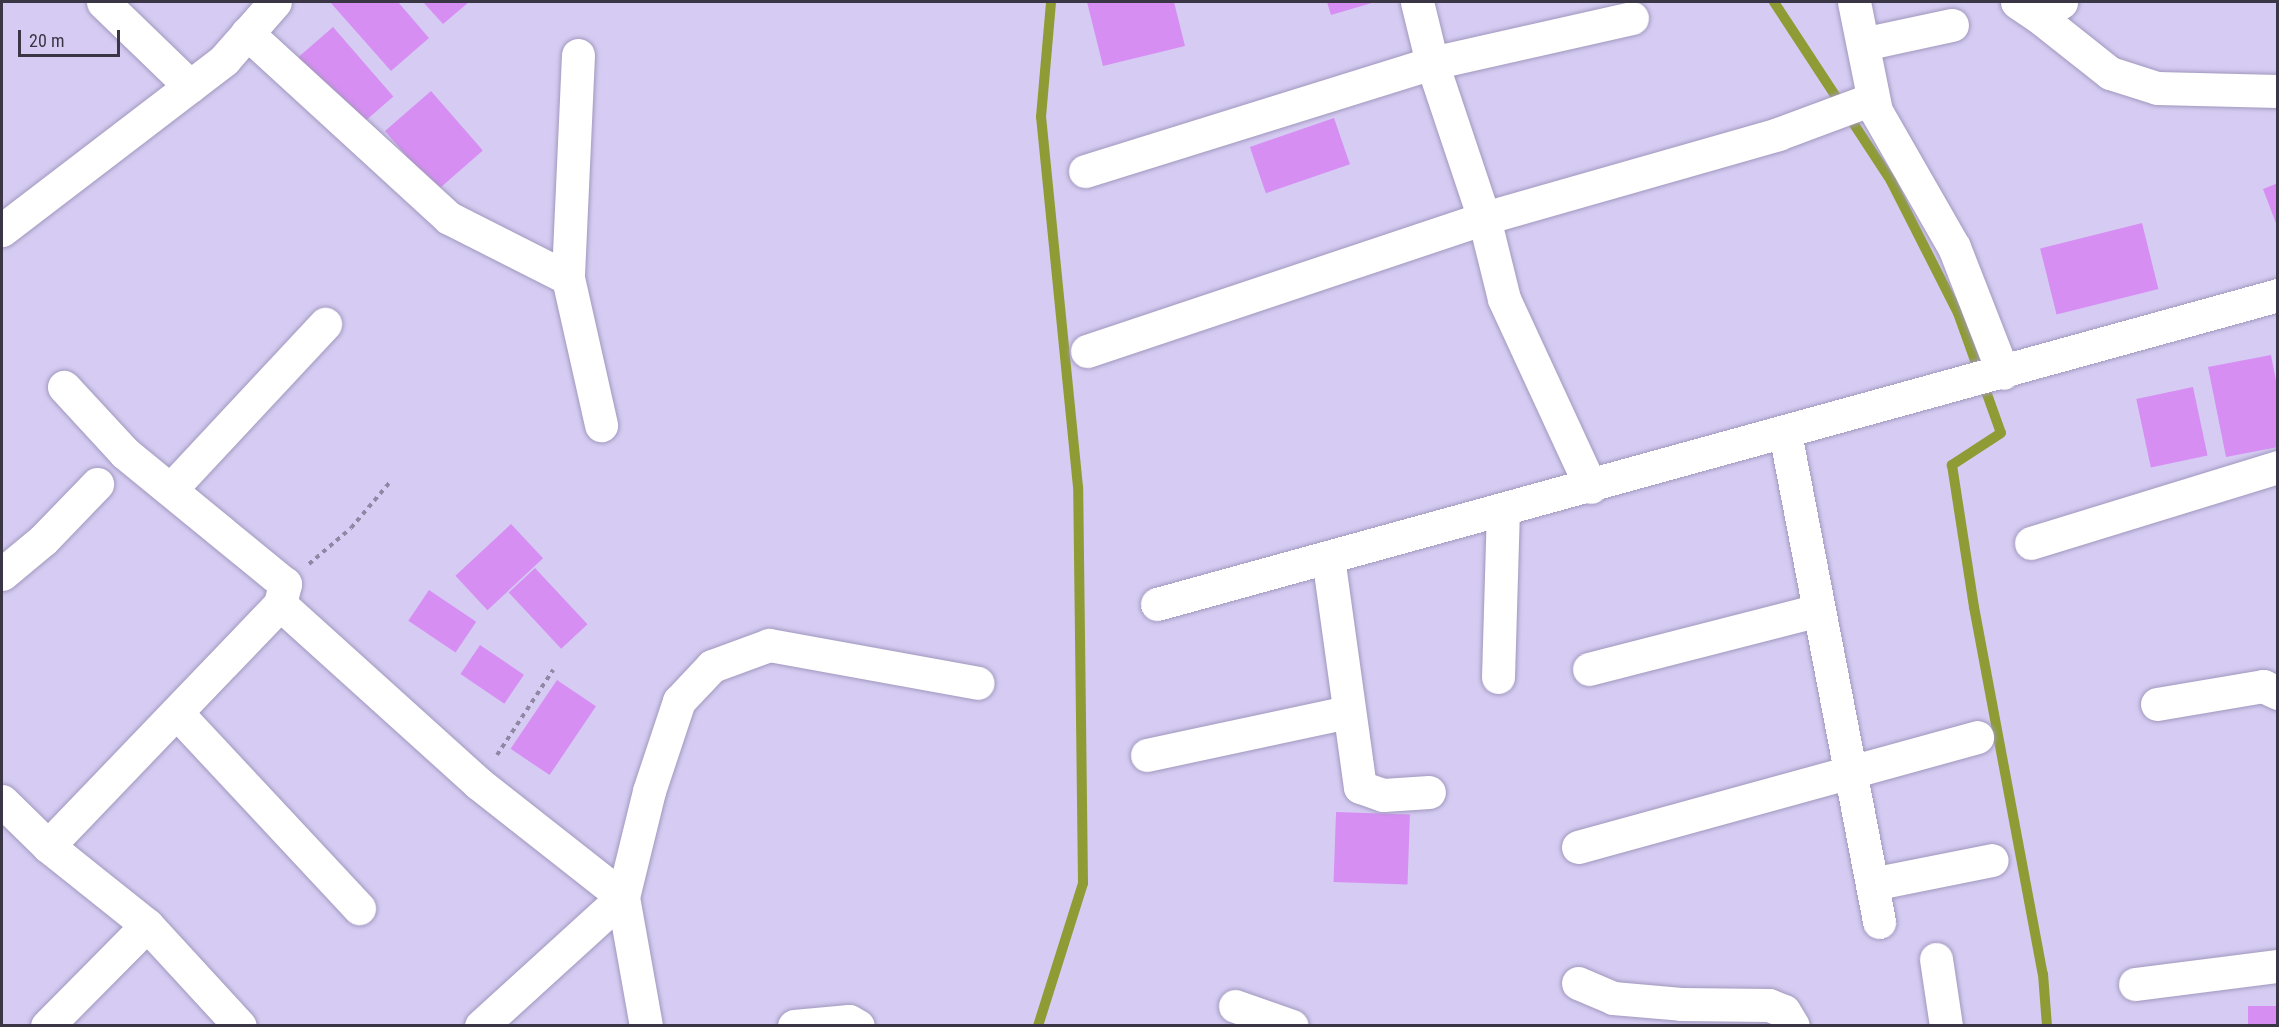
<!DOCTYPE html>
<html>
<head>
<meta charset="utf-8">
<style>
  body { margin:0 }
  #map { position:relative; width:2279px; height:1027px; overflow:hidden; background:#d6ccf3; font-family:"Roboto Condensed",sans-serif }
  div>[style] { position:absolute }
  .stream>* { height:10px; margin:-5px; padding:0 5px; transform-origin:5px; border-radius:5px; background:#8f9c36 }
  .building>* { inset:0; background:#d78ef3; transform-origin:0 0 }
  .path>* { height:4px; margin-top:-2px; transform-origin:0; background:repeating-linear-gradient(90deg,#8f87a3 0 4.5px,transparent 0 9px) }
  .roads { filter:drop-shadow(0 0 2px #a198bd) drop-shadow(0 0 2px #a198bd) }
  .street>* { height:33px; margin:-16.5px; padding:0 16.5px; transform-origin:16.5px; border-radius:16.5px; background:#fff }
  span { translate:-50% -50%; white-space:nowrap; text-align:center; line-height:1.15; -webkit-text-stroke:6px #d6ccf3; paint-order:stroke }
  .frame { position:absolute; inset:0; border:3px solid #3a3645; pointer-events:none }
  .scale { position:absolute; left:18px; top:30px; width:102px; height:27px; box-sizing:border-box; border:3px solid #3a3645; border-top:0; padding-left:8px; font-size:18px; line-height:21px; white-space:nowrap; color:#3a3645; -webkit-text-stroke:4px #d6ccf3; paint-order:stroke }
</style>
</head>
<body>
<div id="map">
  <div class="stream">
    <i style="left:1774px;top:2px;width:214px;rotate:56.8deg"></i>
    <i style="left:1891px;top:181px;width:148px;rotate:63.1deg"></i>
    <i style="left:1958px;top:313px;width:127px;rotate:70.3deg"></i>
    <i style="left:2001px;top:433px;width:59px;rotate:146.9deg"></i>
    <i style="left:1952px;top:465px;width:144px;rotate:81.2deg"></i>
    <i style="left:1974px;top:607px;width:373px;rotate:79.4deg"></i>
    <i style="left:2043px;top:974px;width:52px;rotate:85.6deg"></i>
    <i style="left:1038px;top:1026px;width:150px;rotate:-72.5deg"></i>
    <i style="left:1083px;top:883px;width:396px;rotate:-90.7deg"></i>
    <i style="left:1078px;top:487px;width:372px;rotate:-95.7deg"></i>
    <i style="left:1041px;top:117px;width:115px;rotate:-85deg"></i>
  </div>
  <div class="building">
    <i style="clip-path:polygon(330px 2px,398px 2px,429px 38px,391px 71px)"></i>
    <i style="clip-path:polygon(423px 2px,469px 2px,443px 24px)"></i>
    <i style="clip-path:polygon(1087px 2px,1174px 2px,1185px 46px,1103px 66px)"></i>
    <i style="clip-path:polygon(1327px 2px,1375px 2px,1331px 15px)"></i>
    <i style="left:333px;top:27px;width:92px;height:48px;rotate:49deg"></i>
    <i style="left:431px;top:91px;width:79px;height:61px;rotate:49deg"></i>
    <i style="left:1334px;top:118px;width:49px;height:89px;rotate:71deg"></i>
    <i style="clip-path:polygon(2278px 183px,2278px 226px,2277px 226px,2263px 189px)"></i>
    <i style="left:2142px;top:223px;width:68px;height:105px;rotate:76deg"></i>
    <i style="clip-path:polygon(2271px 355px,2278px 391px,2278px 447px,2226px 457px,2208px 367px)"></i>
    <i style="left:2193px;top:387px;width:70px;height:58px;rotate:78deg"></i>
    <i style="left:511px;top:524px;width:47px;height:76px;rotate:47deg"></i>
    <i style="left:535px;top:568px;width:77px;height:36px;rotate:47deg"></i>
    <i style="left:429px;top:590px;width:57px;height:37px;rotate:34deg"></i>
    <i style="left:480px;top:645px;width:53px;height:35px;rotate:34deg"></i>
    <i style="left:557px;top:680px;width:47px;height:83px;rotate:34deg"></i>
    <i style="left:1336px;top:812px;width:74px;height:70px;rotate:2deg"></i>
    <i style="left:2248px;top:1006px;width:30px;height:20px"></i>
  </div>
  <div class="path">
    <i style="left:309px;top:564px;width:55px;rotate:-40.6deg"></i>
    <i style="left:351px;top:528px;width:60px;rotate:-49.7deg"></i>
    <i style="left:497px;top:755px;width:102px;rotate:-56.6deg"></i>
  </div>
  <div class="roads">
    <div class="street">
      <i style="left:103px;top:2px;width:121px;rotate:44deg"></i>
      <i style="left:1417px;top:2px;width:63px;rotate:76.2deg"></i>
      <i style="left:1432px;top:63px;width:163px;rotate:71.5deg"></i>
      <i style="left:1484px;top:218px;width:83px;rotate:76.1deg"></i>
      <i style="left:1504px;top:299px;width:207px;rotate:65.2deg"></i>
      <i style="left:1854px;top:2px;width:111px;rotate:78.6deg"></i>
      <i style="left:1876px;top:111px;width:157px;rotate:60.2deg"></i>
      <i style="left:1954px;top:247px;width:135px;rotate:68.7deg"></i>
      <i style="left:2017px;top:2px;width:25px;rotate:34deg"></i>
      <i style="left:2038px;top:16px;width:27px;rotate:-31deg"></i>
      <i style="left:2038px;top:16px;width:92px;rotate:38.4deg"></i>
      <i style="left:2110px;top:73px;width:49px;rotate:17.7deg"></i>
      <i style="left:2157px;top:88px;width:121px;rotate:1.4deg"></i>
      <i style="left:247px;top:33px;width:274px;rotate:42.5deg"></i>
      <i style="left:449px;top:218px;width:133px;rotate:26.8deg"></i>
      <i style="left:1863px;top:44px;width:91px;rotate:-12.1deg"></i>
      <i style="left:578px;top:55px;width:223px;rotate:92.6deg"></i>
      <i style="left:568px;top:278px;width:151px;rotate:77.3deg"></i>
      <i style="left:1085px;top:171px;width:363px;rotate:-17.3deg"></i>
      <i style="left:1432px;top:63px;width:205px;rotate:-12.7deg"></i>
      <i style="left:2px;top:230px;width:280px;rotate:-37.4deg"></i>
      <i style="left:224px;top:60px;width:77px;rotate:-48.7deg"></i>
      <i style="left:1087px;top:351px;width:419px;rotate:-18.5deg"></i>
      <i style="left:1484px;top:218px;width:306px;rotate:-15.9deg"></i>
      <i style="left:1778px;top:134px;width:100px;rotate:-20.4deg"></i>
      <i style="left:1785px;top:433px;width:498px;rotate:79.1deg"></i>
      <i style="left:171px;top:489px;width:226px;rotate:-47deg"></i>
      <i style="left:2031px;top:543px;width:258px;rotate:-17.1deg"></i>
      <i style="left:1328px;top:557px;width:232px;rotate:82.1deg"></i>
      <i style="left:1360px;top:787px;width:24px;rotate:19deg"></i>
      <i style="left:1383px;top:795px;width:46px;rotate:-3.7deg"></i>
      <i style="left:2px;top:574px;width:53px;rotate:-39.7deg"></i>
      <i style="left:43px;top:540px;width:78px;rotate:-46deg"></i>
      <i style="left:280px;top:604px;width:267px;rotate:42.1deg"></i>
      <i style="left:478px;top:783px;width:184px;rotate:38.2deg"></i>
      <i style="left:1157px;top:604px;width:1163px;rotate:-15.41deg"></i>
      <i style="left:1589px;top:669px;width:237px;rotate:-14.4deg"></i>
      <i style="left:1498px;top:677px;width:167px;rotate:-88.3deg"></i>
      <i style="left:2157px;top:704px;width:108px;rotate:-9.6deg"></i>
      <i style="left:2263px;top:686px;width:17px;rotate:25deg"></i>
      <i style="left:177px;top:713px;width:267px;rotate:47deg"></i>
      <i style="left:1147px;top:755px;width:206px;rotate:-12.1deg"></i>
      <i style="left:2px;top:801px;width:64px;rotate:44.4deg"></i>
      <i style="left:48px;top:846px;width:127px;rotate:38.6deg"></i>
      <i style="left:147px;top:925px;width:137px;rotate:47.4deg"></i>
      <i style="left:48px;top:846px;width:335px;rotate:-46.2deg"></i>
      <i style="left:280px;top:604px;width:21px;rotate:-76deg"></i>
      <i style="left:285px;top:584px;width:207px;rotate:-140.7deg"></i>
      <i style="left:125px;top:453px;width:90px;rotate:-132.7deg"></i>
      <i style="left:1578px;top:847px;width:414px;rotate:-15.4deg"></i>
      <i style="left:1872px;top:884px;width:122px;rotate:-11.3deg"></i>
      <i style="left:1936px;top:959px;width:68px;rotate:81.5deg"></i>
      <i style="left:1578px;top:983px;width:38px;rotate:23deg"></i>
      <i style="left:1613px;top:998px;width:68px;rotate:5deg"></i>
      <i style="left:1681px;top:1004px;width:88px;rotate:0.7deg"></i>
      <i style="left:1769px;top:1005px;width:16px;rotate:22deg"></i>
      <i style="left:1784px;top:1011px;width:17px;rotate:59deg"></i>
      <i style="left:2135px;top:984px;width:144px;rotate:-7.2deg"></i>
      <i style="left:1235px;top:1006px;width:60px;rotate:19.3deg"></i>
      <i style="left:47px;top:1026px;width:142px;rotate:-45.3deg"></i>
      <i style="left:481px;top:1026px;width:192px;rotate:-42.3deg"></i>
      <i style="left:646px;top:1026px;width:131px;rotate:-100.1deg"></i>
      <i style="left:623px;top:897px;width:109px;rotate:-76.2deg"></i>
      <i style="left:649px;top:791px;width:95px;rotate:-71.6deg"></i>
      <i style="left:679px;top:701px;width:48px;rotate:-46.7deg"></i>
      <i style="left:712px;top:666px;width:61px;rotate:-20.2deg"></i>
      <i style="left:769px;top:645px;width:212px;rotate:10.3deg"></i>
      <i style="left:794px;top:1026px;width:55px;rotate:-5.2deg"></i>
      <i style="left:849px;top:1021px;width:10px;rotate:29deg"></i>
    </div>
  </div>
  <div class="frame"></div>
  <div class="scale">20 m</div>
</div>
</body>
</html>
